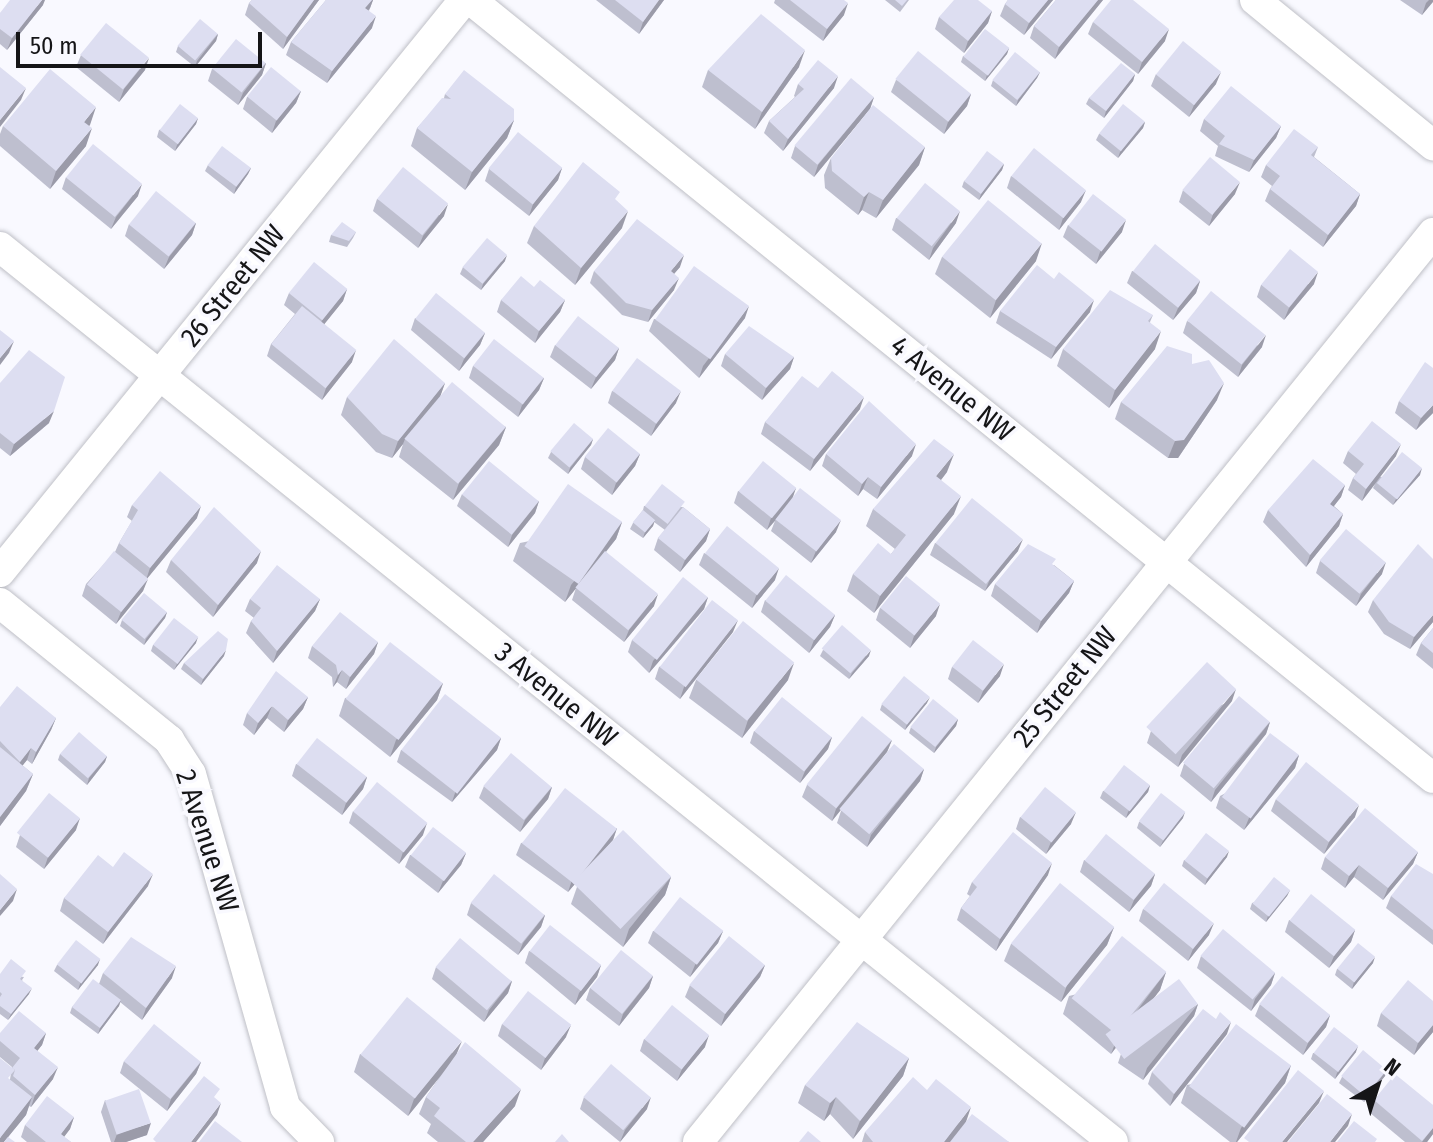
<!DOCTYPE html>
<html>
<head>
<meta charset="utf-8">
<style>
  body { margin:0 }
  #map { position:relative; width:1433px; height:1142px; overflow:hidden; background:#f9f9ff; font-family:"Fira Sans Condensed",sans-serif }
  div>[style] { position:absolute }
  .roads { filter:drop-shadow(0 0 2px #bfc0c7) drop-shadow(0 0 2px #bfc0c7) }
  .minor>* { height:30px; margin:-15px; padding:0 15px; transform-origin:15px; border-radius:15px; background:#fff }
  .wall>* { inset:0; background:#bebfcf }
  .shaded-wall>* { inset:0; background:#9b9ba9 }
  .building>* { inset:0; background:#dddef1; transform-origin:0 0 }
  span { translate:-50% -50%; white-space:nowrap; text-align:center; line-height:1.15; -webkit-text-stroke:7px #f9f9ff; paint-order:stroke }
  .street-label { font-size:28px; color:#151517 }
  .north { position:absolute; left:1337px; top:1046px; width:80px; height:80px; -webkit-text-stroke:6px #f9f9ff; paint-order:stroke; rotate:39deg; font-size:22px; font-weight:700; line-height:32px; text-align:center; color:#151517 }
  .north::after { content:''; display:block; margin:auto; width:28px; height:36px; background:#151517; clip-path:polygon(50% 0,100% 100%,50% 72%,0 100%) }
  .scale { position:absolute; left:16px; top:32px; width:246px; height:36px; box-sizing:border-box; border:4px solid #151517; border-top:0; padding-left:10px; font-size:24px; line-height:28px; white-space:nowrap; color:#151517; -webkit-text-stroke:6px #f9f9ff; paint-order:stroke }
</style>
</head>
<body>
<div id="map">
  <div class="roads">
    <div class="minor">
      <i style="left:471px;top:0;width:1237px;rotate:38.96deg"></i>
      <i style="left:1255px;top:0;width:230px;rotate:39.2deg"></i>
      <i style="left:0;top:247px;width:1428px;rotate:38.8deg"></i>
      <i style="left:0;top:572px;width:737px;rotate:-50.95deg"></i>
      <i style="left:0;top:603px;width:218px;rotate:39deg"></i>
      <i style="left:169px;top:740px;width:40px;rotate:57.1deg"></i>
      <i style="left:191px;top:774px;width:346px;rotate:74.2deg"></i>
      <i style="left:285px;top:1107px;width:49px;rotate:45.8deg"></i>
      <i style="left:698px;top:1142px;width:1169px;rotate:-51.04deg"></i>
    </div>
  </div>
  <div class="wall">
    <i style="clip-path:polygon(252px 0,319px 0,283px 49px,245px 15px,249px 3px)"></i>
    <i style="clip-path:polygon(326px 0,373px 0,369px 11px,372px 28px,327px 83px,286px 55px,291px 42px)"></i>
    <i style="clip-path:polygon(596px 0,664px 0,639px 34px)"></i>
    <i style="clip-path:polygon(775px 0,844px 0,844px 15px,823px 41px,774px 3px)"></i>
    <i style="clip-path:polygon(885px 0,909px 0,900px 12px)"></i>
    <i style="clip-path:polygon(1008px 0,1053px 0,1024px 35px,1000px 16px,1005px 4px)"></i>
    <i style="clip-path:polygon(1056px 0,1103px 0,1055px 59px,1030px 38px,1034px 26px)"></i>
    <i style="clip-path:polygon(1400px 0,1433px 0,1422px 15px)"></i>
    <i style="clip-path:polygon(43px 5px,7px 50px,0 44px,0 13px)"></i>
    <i style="clip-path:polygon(992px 11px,988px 23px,964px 53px,935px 29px,939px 17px)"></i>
    <i style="clip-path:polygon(1093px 22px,1165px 41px,1138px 74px,1088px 34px)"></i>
    <i style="clip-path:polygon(218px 34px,216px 41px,195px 67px,176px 52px,178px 46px)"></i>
    <i style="clip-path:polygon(1009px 48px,1007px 54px,985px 81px,961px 62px,963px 56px)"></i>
    <i style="clip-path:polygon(81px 55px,145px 70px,119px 102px,76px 67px)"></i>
    <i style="clip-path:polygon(266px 63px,262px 75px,238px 105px,208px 81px,212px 69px)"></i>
    <i style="clip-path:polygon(799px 67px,755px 129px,702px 87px,708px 70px)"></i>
    <i style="clip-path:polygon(1040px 72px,1037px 78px,1016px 106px,991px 86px,993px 80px)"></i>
    <i style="clip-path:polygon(1135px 74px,1133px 81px,1104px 118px,1086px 104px,1089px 98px)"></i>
    <i style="clip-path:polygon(1156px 74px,1216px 84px,1189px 117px,1151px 86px)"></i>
    <i style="clip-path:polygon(896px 80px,971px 94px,967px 106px,944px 134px,891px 92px)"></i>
    <i style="clip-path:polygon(798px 84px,834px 88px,783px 151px,764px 133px,769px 121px,795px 97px,794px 96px)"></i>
    <i style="clip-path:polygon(301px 91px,296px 103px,272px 133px,243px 109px,247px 97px)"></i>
    <i style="clip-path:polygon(445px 94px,514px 120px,507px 138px,465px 190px,411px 146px,417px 128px,444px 98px)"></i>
    <i style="clip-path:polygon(874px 97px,870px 109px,814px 177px,791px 158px,795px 146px)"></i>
    <i style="clip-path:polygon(198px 118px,196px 124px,175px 151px,157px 137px,159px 130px)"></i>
    <i style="clip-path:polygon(1204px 119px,1281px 126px,1276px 138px,1249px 172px,1215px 156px,1218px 146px,1200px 131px)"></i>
    <i style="clip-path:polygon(1145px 122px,1143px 128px,1118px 158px,1096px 140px,1099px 134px)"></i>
    <i style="clip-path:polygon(3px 126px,86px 146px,50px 189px,0 146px,0 134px)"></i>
    <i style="clip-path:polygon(925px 147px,919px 165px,876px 218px,862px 210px,858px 215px,825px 188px,824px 175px,831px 158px)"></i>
    <i style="clip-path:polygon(1318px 147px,1314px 157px,1360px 194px,1356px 206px,1323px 247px,1265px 201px,1270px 189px,1272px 186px,1261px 177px,1266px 165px)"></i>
    <i style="clip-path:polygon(1004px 164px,1002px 170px,979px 200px,962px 187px,964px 181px)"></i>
    <i style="clip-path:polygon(208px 165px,251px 168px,248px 174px,234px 194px,205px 171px)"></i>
    <i style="clip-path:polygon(562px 168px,558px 180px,529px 216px,485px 181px,489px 169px)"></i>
    <i style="clip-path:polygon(1011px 176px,1081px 202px,1059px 230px,1007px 188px)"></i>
    <i style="clip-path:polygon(66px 177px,138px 196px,111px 229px,62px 189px)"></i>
    <i style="clip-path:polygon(1183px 190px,1235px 194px,1209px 226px,1179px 202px)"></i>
    <i style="clip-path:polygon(377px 199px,444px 216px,418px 248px,373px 211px)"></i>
    <i style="clip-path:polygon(617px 201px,622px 228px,575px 285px,527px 243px,534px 226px)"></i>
    <i style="clip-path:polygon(896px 218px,956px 223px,929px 260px,892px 230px)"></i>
    <i style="clip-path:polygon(196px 223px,192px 235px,164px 269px,125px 236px,129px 224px)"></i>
    <i style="clip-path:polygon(1068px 225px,1122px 232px,1096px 264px,1063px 237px)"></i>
    <i style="clip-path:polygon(356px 232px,353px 238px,347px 247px,329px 242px,331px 235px)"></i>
    <i style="clip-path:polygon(942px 257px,1036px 261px,990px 318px,935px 274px)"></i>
    <i style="clip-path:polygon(505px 261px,481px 290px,460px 274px,463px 267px)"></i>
    <i style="clip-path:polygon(680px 267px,674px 274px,674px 290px,648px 322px,622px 315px,590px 283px,594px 271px)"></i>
    <i style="clip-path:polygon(1132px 271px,1200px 281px,1196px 293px,1173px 320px,1127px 283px)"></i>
    <i style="clip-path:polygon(1054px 279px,1090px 312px,1051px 359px,996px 323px,1000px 311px)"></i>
    <i style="clip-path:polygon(1314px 284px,1284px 320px,1257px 297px,1261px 285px)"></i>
    <i style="clip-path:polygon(534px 287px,565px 300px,560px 312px,535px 343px,497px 312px,501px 300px)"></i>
    <i style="clip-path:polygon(347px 289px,343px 301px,324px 324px,352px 362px,322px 400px,267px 356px,271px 344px,295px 314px,284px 305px,289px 293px)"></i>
    <i style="clip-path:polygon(1153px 315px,1150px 322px,1155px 349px,1109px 408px,1057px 366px,1063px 349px)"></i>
    <i style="clip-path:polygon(415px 318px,485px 333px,480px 345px,459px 371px,411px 330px)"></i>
    <i style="clip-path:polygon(745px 318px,699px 378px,649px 331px,654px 319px)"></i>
    <i style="clip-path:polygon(1187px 321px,1262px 347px,1238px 377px,1183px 333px)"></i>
    <i style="clip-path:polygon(555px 345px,619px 348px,615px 360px,591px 389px,550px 357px)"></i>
    <i style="clip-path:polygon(725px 354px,794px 357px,790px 369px,762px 400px,721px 366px)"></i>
    <i style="clip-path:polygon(1192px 364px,1217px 400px,1178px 458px,1168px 458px,1115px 419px,1121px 402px)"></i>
    <i style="clip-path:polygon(473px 366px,544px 378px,539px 390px,518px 417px,469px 378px)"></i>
    <i style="clip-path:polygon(0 383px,49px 423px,10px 456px,0 448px)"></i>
    <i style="clip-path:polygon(445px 383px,440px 396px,506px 427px,499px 445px,453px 500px,399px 457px,403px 444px,392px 458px,376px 452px,341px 415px,347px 397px)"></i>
    <i style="clip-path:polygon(818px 388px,860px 409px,810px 471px,761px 434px,765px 422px)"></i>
    <i style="clip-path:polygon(612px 391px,676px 403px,651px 436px,608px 403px)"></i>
    <i style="clip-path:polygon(1399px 401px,1433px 413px,1416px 430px,1395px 413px)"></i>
    <i style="clip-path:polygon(593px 439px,591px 445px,568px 474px,548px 458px,551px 452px)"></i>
    <i style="clip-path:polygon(1348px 451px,1396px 456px,1380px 477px,1420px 475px,1393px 505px,1373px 488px,1375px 484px,1362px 501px,1348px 490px,1353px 478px,1356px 474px,1343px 463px)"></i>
    <i style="clip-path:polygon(640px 454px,635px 466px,612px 495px,581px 469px,585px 457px)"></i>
    <i style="clip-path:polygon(826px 454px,912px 456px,877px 499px,863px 489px,858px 496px,822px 466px)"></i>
    <i style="clip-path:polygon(947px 472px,941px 480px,954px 514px,874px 613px,847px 591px,853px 574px,891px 554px,895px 549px,866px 526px,873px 509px)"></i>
    <i style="clip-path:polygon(1345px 485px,1341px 497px,1334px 506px,1343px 514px,1339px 526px,1306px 567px,1263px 522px,1268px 510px)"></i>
    <i style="clip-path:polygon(796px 488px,792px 497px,836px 532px,811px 563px,771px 531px,775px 521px,767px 530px,734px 503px,738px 491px)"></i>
    <i style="clip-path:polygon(462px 494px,539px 501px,535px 513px,508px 547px,457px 506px)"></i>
    <i style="clip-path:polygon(132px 505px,197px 518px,147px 578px,143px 591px,116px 624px,82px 596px,86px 584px,115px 552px,119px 543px,132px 521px,127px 517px)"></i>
    <i style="clip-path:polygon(644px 506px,683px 507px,710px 529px,706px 541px,680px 572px,654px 550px,658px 538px,665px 530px,654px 522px,653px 526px,643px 538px,630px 529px,633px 523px,643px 510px)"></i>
    <i style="clip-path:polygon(622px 522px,616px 539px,606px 552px,654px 606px,624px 642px,572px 600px,576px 588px,565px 602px,513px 561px,520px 543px)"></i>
    <i style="clip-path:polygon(935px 543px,1018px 551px,985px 591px,930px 555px)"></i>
    <i style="clip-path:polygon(704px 553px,775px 580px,752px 608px,699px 565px)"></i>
    <i style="clip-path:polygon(171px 560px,257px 563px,213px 617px,166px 572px)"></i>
    <i style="clip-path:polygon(1320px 561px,1382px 574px,1356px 606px,1316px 573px)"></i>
    <i style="clip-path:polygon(1054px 565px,1074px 581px,1069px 593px,1037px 633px,991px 596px,995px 584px)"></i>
    <i style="clip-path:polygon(708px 597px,704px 609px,649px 673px,628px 652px,632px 640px)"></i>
    <i style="clip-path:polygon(250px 599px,320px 599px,315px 611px,273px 663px,246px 633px,251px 621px,254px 618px,245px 611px)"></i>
    <i style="clip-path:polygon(765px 600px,835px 615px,830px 627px,809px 653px,761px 612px)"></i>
    <i style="clip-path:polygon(1373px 600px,1433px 622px,1410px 649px,1384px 634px,1368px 612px)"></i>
    <i style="clip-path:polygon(880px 608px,936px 616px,910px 648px,876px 620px)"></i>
    <i style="clip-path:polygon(167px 612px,165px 618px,144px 645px,120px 626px,122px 620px)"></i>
    <i style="clip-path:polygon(1433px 628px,1433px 669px,1416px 655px,1421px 643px)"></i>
    <i style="clip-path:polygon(733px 632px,680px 699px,655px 679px,659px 667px)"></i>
    <i style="clip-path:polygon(378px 642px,374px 654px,346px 689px,337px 682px,333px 687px,332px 677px,308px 658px,312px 646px)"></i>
    <i style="clip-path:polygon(196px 643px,174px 670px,151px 651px,153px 645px)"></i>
    <i style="clip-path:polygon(823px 650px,869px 656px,849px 679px,820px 656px)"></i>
    <i style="clip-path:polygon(224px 656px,201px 685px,181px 669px,184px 663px)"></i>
    <i style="clip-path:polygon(952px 667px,1000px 676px,978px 703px,948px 679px)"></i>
    <i style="clip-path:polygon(696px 680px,788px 680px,742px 738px,689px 698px)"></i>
    <i style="clip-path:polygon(443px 683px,437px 700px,390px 757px,339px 716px,345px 698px)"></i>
    <i style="clip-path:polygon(308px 697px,303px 709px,284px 732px,267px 718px,254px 735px,243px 725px,247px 713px)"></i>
    <i style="clip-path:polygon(1232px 701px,1178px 767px,1147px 743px,1151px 731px)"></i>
    <i style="clip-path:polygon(927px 703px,905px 730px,880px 710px,882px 704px)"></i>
    <i style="clip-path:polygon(0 707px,56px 718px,51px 730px,32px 764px,27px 760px,22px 765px,33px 774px,26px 791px,0 826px)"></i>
    <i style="clip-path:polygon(958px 719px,956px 726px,934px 753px,909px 733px,911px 727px)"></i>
    <i style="clip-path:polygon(1270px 722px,1266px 734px,1211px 802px,1180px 776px,1184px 764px)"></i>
    <i style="clip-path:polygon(754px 731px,832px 737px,828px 749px,800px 783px,750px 743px)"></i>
    <i style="clip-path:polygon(501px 738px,497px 750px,452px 802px,397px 762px,401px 750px)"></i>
    <i style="clip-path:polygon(892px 740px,887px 752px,832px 821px,802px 797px,807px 785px)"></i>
    <i style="clip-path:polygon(60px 754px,107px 756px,105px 762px,87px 785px,58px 760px)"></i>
    <i style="clip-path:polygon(1299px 755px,1295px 768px,1244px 830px,1216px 808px,1220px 796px)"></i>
    <i style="clip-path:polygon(296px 764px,367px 777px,363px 789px,342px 815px,292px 776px)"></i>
    <i style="clip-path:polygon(924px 769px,920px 781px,867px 847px,837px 823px,841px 811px)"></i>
    <i style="clip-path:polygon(1150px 785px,1148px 792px,1126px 818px,1100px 798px,1103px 791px)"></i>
    <i style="clip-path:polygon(484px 786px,552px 787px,548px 799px,520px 832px,479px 798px)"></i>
    <i style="clip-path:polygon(1276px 799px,1355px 817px,1324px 854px,1271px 811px)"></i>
    <i style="clip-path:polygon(353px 811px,423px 835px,399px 864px,349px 823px)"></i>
    <i style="clip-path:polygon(1020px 817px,1071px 824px,1046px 854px,1016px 829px)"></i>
    <i style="clip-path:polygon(1183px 818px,1160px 847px,1137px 828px,1139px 822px)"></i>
    <i style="clip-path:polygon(617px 828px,613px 840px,568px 892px,516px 855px,521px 843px)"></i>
    <i style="clip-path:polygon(76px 830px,44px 869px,16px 847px,20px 835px)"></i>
    <i style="clip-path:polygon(1418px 852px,1413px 864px,1383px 900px,1354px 877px,1345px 888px,1321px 869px,1325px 857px)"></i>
    <i style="clip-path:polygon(466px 853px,461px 865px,438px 893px,405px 867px,410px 855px)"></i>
    <i style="clip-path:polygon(1227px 857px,1205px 885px,1182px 866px,1184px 860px)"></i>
    <i style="clip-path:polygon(1084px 860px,1155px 874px,1151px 886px,1129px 912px,1080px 872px)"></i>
    <i style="clip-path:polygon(113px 867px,148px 886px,103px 944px,60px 911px,64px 898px)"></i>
    <i style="clip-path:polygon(1433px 874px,1433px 945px,1386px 908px,1391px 896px)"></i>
    <i style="clip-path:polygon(1048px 875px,996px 951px,957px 920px,961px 908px,970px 896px,967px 894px,972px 882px)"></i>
    <i style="clip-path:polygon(671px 877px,665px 895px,623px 947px,571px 904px,577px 887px)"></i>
    <i style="clip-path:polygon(1290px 890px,1287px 896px,1266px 922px,1250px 909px,1252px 903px)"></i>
    <i style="clip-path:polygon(471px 903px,545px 915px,541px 927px,518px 955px,467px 915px)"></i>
    <i style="clip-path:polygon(1143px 909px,1209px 935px,1188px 961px,1139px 921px)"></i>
    <i style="clip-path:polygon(1289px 920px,1355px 930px,1351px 942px,1329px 968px,1285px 932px)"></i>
    <i style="clip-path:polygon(1114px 927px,1107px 945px,1061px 1002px,1004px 961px,1011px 944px)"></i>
    <i style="clip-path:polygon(653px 931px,723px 931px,718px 943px,690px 977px,648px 943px)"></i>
    <i style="clip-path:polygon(529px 951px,601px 965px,597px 977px,575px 1005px,525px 963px)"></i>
    <i style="clip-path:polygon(1201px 956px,1275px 973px,1271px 985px,1251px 1011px,1197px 968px)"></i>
    <i style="clip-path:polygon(1373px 963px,1352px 989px,1335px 975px,1337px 969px)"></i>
    <i style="clip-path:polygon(57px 965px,98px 965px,78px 990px,54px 971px)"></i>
    <i style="clip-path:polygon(765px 965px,760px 977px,721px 1026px,685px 997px,690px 985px)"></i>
    <i style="clip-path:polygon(436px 967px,512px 981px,508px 993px,484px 1022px,432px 979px)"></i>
    <i style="clip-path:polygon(1166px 972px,1160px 990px,1111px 1054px,1063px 1014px,1069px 996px)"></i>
    <i style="clip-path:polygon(103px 973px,172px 978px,142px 1020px,120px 1002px,119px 1006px,98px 1034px,70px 1013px,72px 1007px,99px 984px)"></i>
    <i style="clip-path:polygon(0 974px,24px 977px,22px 980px,29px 994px,8px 1020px,0 1014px)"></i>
    <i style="clip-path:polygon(653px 976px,649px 988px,619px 1026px,586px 1000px,590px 988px)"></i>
    <i style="clip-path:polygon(1433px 1001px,1433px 1032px,1414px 1055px,1377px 1026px,1381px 1013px)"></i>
    <i style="clip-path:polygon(1198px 1004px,1194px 1016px,1143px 1080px,1118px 1063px,1122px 1051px)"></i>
    <i style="clip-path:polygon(1260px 1004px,1330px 1015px,1326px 1027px,1303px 1055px,1255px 1016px)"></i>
    <i style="clip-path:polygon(502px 1024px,566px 1037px,541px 1070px,498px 1036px)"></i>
    <i style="clip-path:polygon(0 1033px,46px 1033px,42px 1045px,37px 1051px,53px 1079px,31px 1107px,29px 1106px,26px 1115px,8px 1137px,0 1142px,12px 1067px,0 1057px)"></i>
    <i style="clip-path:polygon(1227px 1034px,1170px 1106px,1148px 1084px,1152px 1072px)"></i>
    <i style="clip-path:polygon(644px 1039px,705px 1047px,677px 1081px,640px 1051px)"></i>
    <i style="clip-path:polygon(1356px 1052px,1335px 1079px,1311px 1059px,1313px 1053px)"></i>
    <i style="clip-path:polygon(457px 1053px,515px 1106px,483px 1142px,438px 1142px,427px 1133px,431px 1124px,419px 1114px,426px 1097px,440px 1077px,408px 1116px,354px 1072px,360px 1054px)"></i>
    <i style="clip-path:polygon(909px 1058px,903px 1076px,853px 1139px,830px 1114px,824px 1121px,798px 1103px,805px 1085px)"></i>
    <i style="clip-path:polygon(124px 1061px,201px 1062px,196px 1074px,167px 1111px,120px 1073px)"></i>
    <i style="clip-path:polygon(1291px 1065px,1285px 1083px,1237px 1142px,1230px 1142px,1181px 1103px,1187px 1085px)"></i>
    <i style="clip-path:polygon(1387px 1070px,1385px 1076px,1364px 1102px,1339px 1083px,1342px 1077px)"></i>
    <i style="clip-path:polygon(584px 1097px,647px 1109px,620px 1142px,580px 1109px)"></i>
    <i style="clip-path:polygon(105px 1100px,147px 1135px,126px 1142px,111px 1142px,101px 1112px)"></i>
    <i style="clip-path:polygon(1374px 1100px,1433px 1105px,1433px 1134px,1427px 1142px,1405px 1142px,1369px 1112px)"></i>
    <i style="clip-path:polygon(74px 1117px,70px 1129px,64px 1137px,71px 1142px,27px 1142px,21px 1137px,25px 1125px)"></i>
    <i style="clip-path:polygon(966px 1122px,1009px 1142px,862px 1142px,865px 1132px)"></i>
  </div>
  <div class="shaded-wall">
    <i style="clip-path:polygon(42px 0,45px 0,43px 5px,7px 50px,12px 38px)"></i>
    <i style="clip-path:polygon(314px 0,319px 0,283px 49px,287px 37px)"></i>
    <i style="clip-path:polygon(372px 0,373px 0,370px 8px,361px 20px,365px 8px)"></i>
    <i style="clip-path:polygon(659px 0,664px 0,639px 34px,643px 22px)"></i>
    <i style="clip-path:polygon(1048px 0,1053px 0,1024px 35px,1029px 23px)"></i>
    <i style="clip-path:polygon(1098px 0,1103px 0,1055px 59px,1059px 47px)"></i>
    <i style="clip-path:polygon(1429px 0,1433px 0,1433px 2px,1422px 15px,1426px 3px)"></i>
    <i style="clip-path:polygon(848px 3px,844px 15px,823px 41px,827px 29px)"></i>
    <i style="clip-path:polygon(992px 11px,988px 23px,964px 53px,968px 41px)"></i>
    <i style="clip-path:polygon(376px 16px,372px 28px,327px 83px,332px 71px)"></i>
    <i style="clip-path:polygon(1169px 29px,1165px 41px,1138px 74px,1142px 62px)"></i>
    <i style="clip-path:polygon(218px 34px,216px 41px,195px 67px,197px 61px)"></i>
    <i style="clip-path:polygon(1009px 48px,1007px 54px,985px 81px,987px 75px)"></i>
    <i style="clip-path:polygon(805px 50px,799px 67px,755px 129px,762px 112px)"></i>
    <i style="clip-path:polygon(149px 58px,145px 70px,119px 102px,124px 89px)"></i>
    <i style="clip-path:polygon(266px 63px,262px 75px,238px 105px,243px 93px)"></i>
    <i style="clip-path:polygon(1040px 72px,1037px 78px,1016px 106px,1018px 100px)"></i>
    <i style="clip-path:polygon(1221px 72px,1216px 84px,1189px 117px,1194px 105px)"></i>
    <i style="clip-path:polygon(1135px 74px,1133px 81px,1104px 118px,1106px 111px)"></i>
    <i style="clip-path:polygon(838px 76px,834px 88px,783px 151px,788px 139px)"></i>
    <i style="clip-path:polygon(26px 88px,21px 100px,0 127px,0 120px)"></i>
    <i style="clip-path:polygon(301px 91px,296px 103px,272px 133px,276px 121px)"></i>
    <i style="clip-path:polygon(971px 94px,967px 106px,944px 134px,948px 122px)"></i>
    <i style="clip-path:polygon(874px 97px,870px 109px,814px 177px,818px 165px)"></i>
    <i style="clip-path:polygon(96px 107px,90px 125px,78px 139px,84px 122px)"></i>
    <i style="clip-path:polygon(198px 118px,196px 124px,175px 151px,177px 145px)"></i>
    <i style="clip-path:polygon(514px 120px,507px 138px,465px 190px,472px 172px)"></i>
    <i style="clip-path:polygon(1145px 122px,1143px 128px,1118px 158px,1120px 152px)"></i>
    <i style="clip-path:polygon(1281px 126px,1276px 138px,1249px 172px,1254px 160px)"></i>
    <i style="clip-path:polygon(92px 128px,86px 146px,50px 189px,56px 171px)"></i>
    <i style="clip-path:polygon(925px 147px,919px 165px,876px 218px,883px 200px)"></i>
    <i style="clip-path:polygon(1004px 164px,1002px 170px,979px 200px,981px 194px)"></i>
    <i style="clip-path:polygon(251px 168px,248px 174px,234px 194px,236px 187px)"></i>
    <i style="clip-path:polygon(562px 168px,558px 180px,529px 216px,533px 204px)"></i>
    <i style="clip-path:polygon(1240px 182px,1235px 194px,1209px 226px,1213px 214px)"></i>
    <i style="clip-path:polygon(142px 184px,138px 196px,111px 229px,116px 217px)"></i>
    <i style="clip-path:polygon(1086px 190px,1081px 202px,1059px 230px,1063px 218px)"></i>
    <i style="clip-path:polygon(869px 192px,862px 210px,858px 215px,864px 197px)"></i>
    <i style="clip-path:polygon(1360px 194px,1356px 206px,1323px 247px,1328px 235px)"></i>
    <i style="clip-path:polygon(448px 204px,444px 216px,418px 248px,423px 236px)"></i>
    <i style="clip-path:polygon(628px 211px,622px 228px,575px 285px,581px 268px)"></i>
    <i style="clip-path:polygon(960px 211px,956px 223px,929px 260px,933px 248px)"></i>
    <i style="clip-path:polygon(1126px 220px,1122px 232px,1096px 264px,1100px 252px)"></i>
    <i style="clip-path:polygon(196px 223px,192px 235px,164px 269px,169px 257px)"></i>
    <i style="clip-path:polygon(1042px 243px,1036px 261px,990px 318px,996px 300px)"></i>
    <i style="clip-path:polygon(507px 255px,505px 261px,481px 290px,483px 284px)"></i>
    <i style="clip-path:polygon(684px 255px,680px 267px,666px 283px,671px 271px)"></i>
    <i style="clip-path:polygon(1318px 272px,1314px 284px,1284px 320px,1289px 308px)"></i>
    <i style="clip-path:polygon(679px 278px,674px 290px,648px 322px,652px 310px)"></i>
    <i style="clip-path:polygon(1200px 281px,1196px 293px,1173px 320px,1178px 308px)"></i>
    <i style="clip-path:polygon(347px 289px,343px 301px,318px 332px,322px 320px)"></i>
    <i style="clip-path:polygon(565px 300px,560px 312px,535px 343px,539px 331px)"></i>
    <i style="clip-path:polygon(1094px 300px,1090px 312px,1051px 359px,1056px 347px)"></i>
    <i style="clip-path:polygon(749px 306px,745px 318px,699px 378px,703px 366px)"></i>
    <i style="clip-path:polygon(1161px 331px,1155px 349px,1109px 408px,1115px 390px)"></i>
    <i style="clip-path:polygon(485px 333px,480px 345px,459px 371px,464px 359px)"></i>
    <i style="clip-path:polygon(1266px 335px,1262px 347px,1238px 377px,1242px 365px)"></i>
    <i style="clip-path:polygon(14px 341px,9px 353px,0 365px,0 358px)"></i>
    <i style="clip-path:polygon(619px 348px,615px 360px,591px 389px,596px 377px)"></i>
    <i style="clip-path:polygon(356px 350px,352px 362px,322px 400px,326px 388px)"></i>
    <i style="clip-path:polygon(794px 357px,790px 369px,762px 400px,766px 388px)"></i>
    <i style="clip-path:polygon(544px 378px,539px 390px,518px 417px,522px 405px)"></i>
    <i style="clip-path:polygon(445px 383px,439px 400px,405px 439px,403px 444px,392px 458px,398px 441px)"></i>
    <i style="clip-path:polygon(1224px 383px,1217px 400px,1178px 458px,1168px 458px,1175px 441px)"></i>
    <i style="clip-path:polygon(681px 391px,676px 403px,651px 436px,656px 424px)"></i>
    <i style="clip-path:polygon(864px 397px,860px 409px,810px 471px,814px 459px)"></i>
    <i style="clip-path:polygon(1433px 405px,1433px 413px,1416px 430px,1421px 418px)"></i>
    <i style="clip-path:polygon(54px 411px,49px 423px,10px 456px,14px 444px)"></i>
    <i style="clip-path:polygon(506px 427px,499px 445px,453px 500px,459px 483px)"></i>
    <i style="clip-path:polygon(593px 439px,591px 445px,568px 474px,570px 468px)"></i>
    <i style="clip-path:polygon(916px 444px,912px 456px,877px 499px,881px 487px)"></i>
    <i style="clip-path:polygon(1401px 444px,1396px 456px,1362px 501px,1366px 489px)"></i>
    <i style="clip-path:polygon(640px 454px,635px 466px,612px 495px,616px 483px)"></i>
    <i style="clip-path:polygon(954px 454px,947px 472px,930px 494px,936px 476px)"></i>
    <i style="clip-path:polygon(1422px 468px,1420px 475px,1393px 505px,1396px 499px)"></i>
    <i style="clip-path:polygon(868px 477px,863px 489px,858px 496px,862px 484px)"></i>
    <i style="clip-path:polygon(1345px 485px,1341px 497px,1326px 516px,1330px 504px)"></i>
    <i style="clip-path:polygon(796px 488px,792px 500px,767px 530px,771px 518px)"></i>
    <i style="clip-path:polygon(961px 496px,954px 514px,874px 613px,880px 596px)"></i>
    <i style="clip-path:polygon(539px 501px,535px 513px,508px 547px,512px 535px)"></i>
    <i style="clip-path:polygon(201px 506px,197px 518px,146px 580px,150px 568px)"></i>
    <i style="clip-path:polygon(1343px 514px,1339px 526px,1306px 567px,1310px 555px)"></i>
    <i style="clip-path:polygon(655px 520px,653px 526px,643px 538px,645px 532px)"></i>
    <i style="clip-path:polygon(841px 520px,836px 532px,811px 563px,816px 551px)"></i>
    <i style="clip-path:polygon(622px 522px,616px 539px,565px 602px,571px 585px)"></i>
    <i style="clip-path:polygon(710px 529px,706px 541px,680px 572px,685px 560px)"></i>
    <i style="clip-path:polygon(1023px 539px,1018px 551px,985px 591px,990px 579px)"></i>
    <i style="clip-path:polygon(261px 551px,257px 563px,213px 617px,218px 605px)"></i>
    <i style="clip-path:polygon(1386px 562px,1382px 574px,1356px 606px,1361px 594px)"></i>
    <i style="clip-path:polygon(779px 568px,775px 580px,752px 608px,756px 596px)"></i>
    <i style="clip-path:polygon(148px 579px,143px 591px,116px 624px,121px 612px)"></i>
    <i style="clip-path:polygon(1074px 581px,1069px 593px,1037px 633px,1041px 621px)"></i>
    <i style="clip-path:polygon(658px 594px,654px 606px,624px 642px,629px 630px)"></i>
    <i style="clip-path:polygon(708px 597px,704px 609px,649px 673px,653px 661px)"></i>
    <i style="clip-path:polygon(320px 599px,315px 611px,273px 663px,277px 651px)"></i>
    <i style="clip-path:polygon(940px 604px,936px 616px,910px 648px,914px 636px)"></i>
    <i style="clip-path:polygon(167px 612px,165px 618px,144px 645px,146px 639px)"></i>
    <i style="clip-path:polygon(835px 615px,830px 627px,809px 653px,814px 640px)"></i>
    <i style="clip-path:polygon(1433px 615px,1433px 622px,1410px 649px,1414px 637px)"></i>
    <i style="clip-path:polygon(738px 620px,733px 632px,680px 699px,684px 687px)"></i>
    <i style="clip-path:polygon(198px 637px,196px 643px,174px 670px,177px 664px)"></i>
    <i style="clip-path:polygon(378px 642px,374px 654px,346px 689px,350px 677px)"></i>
    <i style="clip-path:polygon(226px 650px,224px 656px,201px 685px,203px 679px)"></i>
    <i style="clip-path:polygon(871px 650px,869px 656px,849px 679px,852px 673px)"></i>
    <i style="clip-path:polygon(794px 663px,788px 680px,742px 738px,748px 720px)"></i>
    <i style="clip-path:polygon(1004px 664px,1000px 676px,978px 703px,983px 691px)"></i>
    <i style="clip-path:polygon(342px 670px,337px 682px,333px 687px,338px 675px)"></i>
    <i style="clip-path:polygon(443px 683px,437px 700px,390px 757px,396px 740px)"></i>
    <i style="clip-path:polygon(1236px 689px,1232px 701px,1178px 767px,1182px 755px)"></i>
    <i style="clip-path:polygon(308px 697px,303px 709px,284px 732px,288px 720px)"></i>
    <i style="clip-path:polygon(930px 697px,927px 703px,905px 730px,907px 724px)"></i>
    <i style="clip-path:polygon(272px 706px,267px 718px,254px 735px,258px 723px)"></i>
    <i style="clip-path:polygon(56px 718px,51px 730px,32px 764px,36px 752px)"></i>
    <i style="clip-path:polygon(958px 719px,956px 726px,934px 753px,936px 747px)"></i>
    <i style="clip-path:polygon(1270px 722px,1266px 734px,1211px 802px,1215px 790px)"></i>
    <i style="clip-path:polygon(832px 737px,828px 749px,800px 783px,805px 771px)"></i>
    <i style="clip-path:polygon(501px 738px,497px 750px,452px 802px,456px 790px)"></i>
    <i style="clip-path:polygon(892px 740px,887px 752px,832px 821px,836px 809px)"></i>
    <i style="clip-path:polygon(31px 748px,27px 760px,16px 774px,20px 762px)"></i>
    <i style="clip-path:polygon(1299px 755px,1295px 768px,1244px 830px,1249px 818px)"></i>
    <i style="clip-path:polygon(107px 756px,105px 762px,87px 785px,89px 778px)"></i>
    <i style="clip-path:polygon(924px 769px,920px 781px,867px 847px,871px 835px)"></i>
    <i style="clip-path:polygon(33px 774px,26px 791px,0 826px,0 817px)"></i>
    <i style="clip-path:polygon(367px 777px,363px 789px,342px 815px,346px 803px)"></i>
    <i style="clip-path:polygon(1150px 785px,1148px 792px,1126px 818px,1128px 812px)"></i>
    <i style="clip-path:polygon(552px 787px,548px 799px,520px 832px,525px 820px)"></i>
    <i style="clip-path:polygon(1359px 805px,1355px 817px,1324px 854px,1329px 842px)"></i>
    <i style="clip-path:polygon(1076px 812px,1071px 824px,1046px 854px,1051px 842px)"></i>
    <i style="clip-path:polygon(1185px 812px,1183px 818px,1160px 847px,1163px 841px)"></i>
    <i style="clip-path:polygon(80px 818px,76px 830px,44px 869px,48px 857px)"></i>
    <i style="clip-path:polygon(427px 823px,423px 835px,399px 864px,403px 852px)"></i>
    <i style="clip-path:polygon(617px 828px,613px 840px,568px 892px,572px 880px)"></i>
    <i style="clip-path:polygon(1229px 851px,1227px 857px,1205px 885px,1207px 879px)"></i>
    <i style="clip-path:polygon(1418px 852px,1413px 864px,1383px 900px,1388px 888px)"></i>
    <i style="clip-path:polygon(466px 853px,461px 865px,438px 893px,443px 881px)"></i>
    <i style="clip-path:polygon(1052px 863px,1048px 875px,996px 951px,1000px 939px)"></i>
    <i style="clip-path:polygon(1359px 865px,1354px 877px,1345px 888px,1349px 876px)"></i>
    <i style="clip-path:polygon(153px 874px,148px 886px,103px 944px,108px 932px)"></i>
    <i style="clip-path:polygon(1155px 874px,1151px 886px,1129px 912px,1134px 900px)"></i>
    <i style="clip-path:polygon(671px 877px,665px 895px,623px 947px,629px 929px)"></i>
    <i style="clip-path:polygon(17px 889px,13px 901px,0 916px,0 910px)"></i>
    <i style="clip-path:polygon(1290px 890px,1287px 896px,1266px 922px,1268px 916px)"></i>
    <i style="clip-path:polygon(545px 915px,541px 927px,518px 955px,523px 943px)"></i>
    <i style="clip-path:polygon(1214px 923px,1209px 935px,1188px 961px,1193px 949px)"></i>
    <i style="clip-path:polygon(1114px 927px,1107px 945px,1061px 1002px,1067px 985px)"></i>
    <i style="clip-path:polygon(1355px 930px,1351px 942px,1329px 968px,1334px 956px)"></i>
    <i style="clip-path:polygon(723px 931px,718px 943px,690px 977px,695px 965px)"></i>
    <i style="clip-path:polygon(1375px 957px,1373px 963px,1352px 989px,1354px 982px)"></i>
    <i style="clip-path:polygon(100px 959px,98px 965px,78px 990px,80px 984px)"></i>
    <i style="clip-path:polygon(601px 965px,597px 977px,575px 1005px,579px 993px)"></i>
    <i style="clip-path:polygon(765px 965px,760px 977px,721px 1026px,725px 1014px)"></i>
    <i style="clip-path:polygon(176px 966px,172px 978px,142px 1020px,146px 1008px)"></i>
    <i style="clip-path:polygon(1166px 972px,1160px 990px,1111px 1054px,1118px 1036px)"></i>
    <i style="clip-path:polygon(1275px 973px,1271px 985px,1251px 1011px,1255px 999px)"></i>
    <i style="clip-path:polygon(653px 976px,649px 988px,619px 1026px,623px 1014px)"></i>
    <i style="clip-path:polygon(512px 981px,508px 993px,484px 1022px,489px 1010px)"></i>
    <i style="clip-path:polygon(32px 988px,29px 994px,8px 1020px,11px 1014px)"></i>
    <i style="clip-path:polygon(121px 1000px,119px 1006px,98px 1034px,100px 1028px)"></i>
    <i style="clip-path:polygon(1198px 1004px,1194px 1016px,1143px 1080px,1147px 1068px)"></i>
    <i style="clip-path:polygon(1330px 1015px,1326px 1027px,1303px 1055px,1308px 1043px)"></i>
    <i style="clip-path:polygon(1231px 1022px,1227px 1034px,1170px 1106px,1174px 1094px)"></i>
    <i style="clip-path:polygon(571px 1025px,566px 1037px,541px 1070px,545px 1058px)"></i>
    <i style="clip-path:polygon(1433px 1025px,1433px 1032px,1414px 1055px,1418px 1043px)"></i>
    <i style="clip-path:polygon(46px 1033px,42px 1045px,30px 1060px,34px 1048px)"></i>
    <i style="clip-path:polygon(709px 1035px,705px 1047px,677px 1081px,682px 1069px)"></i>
    <i style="clip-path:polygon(462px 1041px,455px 1058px,408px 1116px,414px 1099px)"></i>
    <i style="clip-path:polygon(1358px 1046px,1356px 1052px,1335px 1079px,1337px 1073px)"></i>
    <i style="clip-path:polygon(909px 1058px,903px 1076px,853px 1139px,860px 1121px)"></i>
    <i style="clip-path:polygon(201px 1062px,196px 1074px,167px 1111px,171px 1099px)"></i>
    <i style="clip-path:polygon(1291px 1065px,1285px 1083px,1237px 1142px,1236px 1142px,1241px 1128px)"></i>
    <i style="clip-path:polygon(58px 1067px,53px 1079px,31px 1107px,35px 1095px)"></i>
    <i style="clip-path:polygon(1387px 1070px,1385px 1076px,1364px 1102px,1366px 1096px)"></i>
    <i style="clip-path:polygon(521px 1089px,515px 1106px,483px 1142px,473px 1142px)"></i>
    <i style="clip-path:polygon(1324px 1091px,1319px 1103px,1287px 1142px,1282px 1142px)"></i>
    <i style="clip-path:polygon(32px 1097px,26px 1115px,4px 1142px,0 1142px,0 1138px)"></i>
    <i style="clip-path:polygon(651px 1097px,647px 1109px,620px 1142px,625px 1130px)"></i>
    <i style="clip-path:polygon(836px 1097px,830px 1114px,824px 1121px,830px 1103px)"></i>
    <i style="clip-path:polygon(221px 1103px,217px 1115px,196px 1142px,191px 1142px)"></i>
    <i style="clip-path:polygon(971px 1107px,965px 1125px,951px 1142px,944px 1142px)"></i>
    <i style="clip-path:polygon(1352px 1114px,1348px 1126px,1335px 1142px,1330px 1142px)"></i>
    <i style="clip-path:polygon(74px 1117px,70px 1129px,60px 1142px,61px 1134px)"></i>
    <i style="clip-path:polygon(151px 1123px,147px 1135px,126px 1142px,114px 1142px,117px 1134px)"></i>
    <i style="clip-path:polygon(1433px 1128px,1433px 1134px,1427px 1142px,1422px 1142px)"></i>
  </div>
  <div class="building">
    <i style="clip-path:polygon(10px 0,42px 0,12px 38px,0 29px,0 13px)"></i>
    <i style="clip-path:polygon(252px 0,314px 0,287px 37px,249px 3px)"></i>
    <i style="clip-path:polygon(326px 0,372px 0,365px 8px,376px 16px,332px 71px,291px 42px)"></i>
    <i style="clip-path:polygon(615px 0,659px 0,643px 22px)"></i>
    <i style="clip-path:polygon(790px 0,844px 0,848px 3px,827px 29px)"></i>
    <i style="clip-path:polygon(895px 0,907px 0,902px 6px)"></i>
    <i style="clip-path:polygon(954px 0,978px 0,992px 11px,968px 41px,939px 17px)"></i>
    <i style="clip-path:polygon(1008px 0,1048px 0,1029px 23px,1005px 4px)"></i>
    <i style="clip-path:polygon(1056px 0,1098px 0,1059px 47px,1034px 26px)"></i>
    <i style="clip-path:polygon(1111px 0,1133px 0,1169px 29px,1142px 62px,1093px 22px)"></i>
    <i style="clip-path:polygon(761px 14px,805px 50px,762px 112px,708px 70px)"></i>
    <i style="left:200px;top:19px;width:23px;height:35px;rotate:40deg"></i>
    <i style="left:106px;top:23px;width:55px;height:41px;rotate:39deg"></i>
    <i style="left:985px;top:29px;width:31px;height:35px;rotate:38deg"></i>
    <i style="left:236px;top:39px;width:38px;height:38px;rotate:39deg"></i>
    <i style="left:1183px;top:41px;width:49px;height:43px;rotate:39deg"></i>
    <i style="left:918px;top:51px;width:68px;height:36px;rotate:39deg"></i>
    <i style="left:1015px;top:52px;width:32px;height:36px;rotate:39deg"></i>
    <i style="clip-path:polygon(818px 60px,838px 76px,788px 139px,769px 121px,804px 89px,798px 84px)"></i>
    <i style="clip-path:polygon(1121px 63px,1135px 74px,1106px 111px,1089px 98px)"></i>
    <i style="clip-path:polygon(0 67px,26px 88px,0 120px)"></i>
    <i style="left:271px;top:67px;width:38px;height:38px;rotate:39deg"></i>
    <i style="clip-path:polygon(50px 69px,96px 107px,84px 122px,92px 128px,56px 171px,3px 126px)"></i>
    <i style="clip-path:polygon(464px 70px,514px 109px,514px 120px,472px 172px,417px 128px,442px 98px,451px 99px,445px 94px)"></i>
    <i style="left:851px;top:78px;width:30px;height:88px;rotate:40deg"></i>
    <i style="clip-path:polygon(1231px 86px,1281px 126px,1254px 160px,1219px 144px,1225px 136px,1204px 119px)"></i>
    <i style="left:180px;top:104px;width:23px;height:33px;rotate:38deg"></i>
    <i style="left:1123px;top:104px;width:28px;height:38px;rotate:39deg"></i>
    <i style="clip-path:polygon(873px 105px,925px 147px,883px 200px,869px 192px,864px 197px,832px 171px,831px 158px)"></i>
    <i style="clip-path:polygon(1294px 129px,1318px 147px,1311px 155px,1360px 194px,1328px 235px,1270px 189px,1280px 176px,1266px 165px)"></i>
    <i style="left:518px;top:132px;width:57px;height:47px;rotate:39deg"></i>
    <i style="left:93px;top:144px;width:63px;height:43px;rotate:39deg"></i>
    <i style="left:222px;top:146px;width:36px;height:24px;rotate:37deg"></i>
    <i style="left:1034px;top:148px;width:67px;height:36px;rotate:39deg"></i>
    <i style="left:987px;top:151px;width:21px;height:38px;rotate:37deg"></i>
    <i style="left:1210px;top:157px;width:39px;height:43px;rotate:40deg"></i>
    <i style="clip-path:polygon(583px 162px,620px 192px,615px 199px,628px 211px,581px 268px,534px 226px)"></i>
    <i style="left:403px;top:167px;width:58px;height:41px;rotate:39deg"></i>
    <i style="left:925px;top:183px;width:45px;height:45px;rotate:39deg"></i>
    <i style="left:156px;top:191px;width:51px;height:43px;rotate:39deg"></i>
    <i style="left:1093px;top:194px;width:42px;height:40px;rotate:38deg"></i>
    <i style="left:988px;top:200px;width:69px;height:73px;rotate:39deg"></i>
    <i style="clip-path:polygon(637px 219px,684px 255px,671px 271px,679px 278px,652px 310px,626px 303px,594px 271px)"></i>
    <i style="clip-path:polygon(342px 222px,356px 232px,349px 241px,331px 235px)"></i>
    <i style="left:487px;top:238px;width:26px;height:38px;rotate:40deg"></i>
    <i style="left:1155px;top:244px;width:58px;height:35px;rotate:39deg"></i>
    <i style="left:1290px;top:249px;width:36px;height:46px;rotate:39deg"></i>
    <i style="left:314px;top:262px;width:43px;height:40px;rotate:39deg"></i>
    <i style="clip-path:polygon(1037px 265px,1054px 279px,1059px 272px,1094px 300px,1056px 347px,1000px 311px)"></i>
    <i style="left:694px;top:266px;width:68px;height:66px;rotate:36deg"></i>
    <i style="clip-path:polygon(521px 276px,534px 287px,540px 280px,565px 300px,539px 331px,501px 300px)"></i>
    <i style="clip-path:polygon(1110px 290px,1153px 315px,1148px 321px,1161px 331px,1115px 390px,1063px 349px)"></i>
    <i style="left:1211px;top:291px;width:70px;height:38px;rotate:39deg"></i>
    <i style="left:436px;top:293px;width:63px;height:33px;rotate:39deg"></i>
    <i style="left:302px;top:306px;width:70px;height:49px;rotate:39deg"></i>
    <i style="left:578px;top:316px;width:52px;height:37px;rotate:38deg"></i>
    <i style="clip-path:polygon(749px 326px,794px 357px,766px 388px,725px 354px)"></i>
    <i style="clip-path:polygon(0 330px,14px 341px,0 358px)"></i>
    <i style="clip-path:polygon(394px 339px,445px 383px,398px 441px,382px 434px,347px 397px)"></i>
    <i style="left:494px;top:339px;width:63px;height:34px;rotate:38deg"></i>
    <i style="clip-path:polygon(1167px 346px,1192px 354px,1192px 364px,1209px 360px,1224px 383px,1184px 440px,1175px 441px,1121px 402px)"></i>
    <i style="clip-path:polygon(29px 350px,65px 377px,54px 411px,14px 444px,0 433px,0 383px)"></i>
    <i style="left:637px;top:358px;width:55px;height:41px;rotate:37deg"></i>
    <i style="clip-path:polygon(1425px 362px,1433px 368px,1433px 405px,1421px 418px,1399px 401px)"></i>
    <i style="clip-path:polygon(832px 371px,864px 397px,814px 459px,765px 422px,802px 376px,818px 388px)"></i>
    <i style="left:452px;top:382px;width:70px;height:74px;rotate:40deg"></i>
    <i style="clip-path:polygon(869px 401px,916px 444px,881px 487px,868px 477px,862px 484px,826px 454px)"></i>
    <i style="clip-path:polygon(1372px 421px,1401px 444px,1366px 489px,1353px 478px,1364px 464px,1348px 451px)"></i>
    <i style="left:574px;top:423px;width:25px;height:37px;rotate:40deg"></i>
    <i style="left:608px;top:428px;width:41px;height:37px;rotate:39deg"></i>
    <i style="clip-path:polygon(934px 439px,954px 454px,936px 476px,961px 496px,880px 596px,853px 574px,878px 543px,891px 554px,906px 535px,873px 509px)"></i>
    <i style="left:1402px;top:452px;width:26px;height:40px;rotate:39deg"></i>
    <i style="clip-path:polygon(1313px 459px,1345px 485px,1330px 504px,1343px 514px,1310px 555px,1268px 510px)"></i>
    <i style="left:489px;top:461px;width:64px;height:43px;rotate:39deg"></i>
    <i style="left:763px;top:461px;width:43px;height:39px;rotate:39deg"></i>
    <i style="clip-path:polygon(160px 471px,201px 506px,150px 568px,119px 543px,138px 510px,132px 505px)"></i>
    <i style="left:568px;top:484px;width:66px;height:76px;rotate:35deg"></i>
    <i style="left:662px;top:484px;width:29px;height:28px;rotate:38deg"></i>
    <i style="left:800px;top:488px;width:52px;height:40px;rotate:38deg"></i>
    <i style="left:972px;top:498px;width:65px;height:58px;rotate:39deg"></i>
    <i style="clip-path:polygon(214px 507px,261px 551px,218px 605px,171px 560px)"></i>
    <i style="left:683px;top:507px;width:35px;height:40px;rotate:39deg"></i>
    <i style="left:643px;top:510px;width:16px;height:16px;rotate:40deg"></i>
    <i style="left:727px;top:526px;width:67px;height:35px;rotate:39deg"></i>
    <i style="left:1346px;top:529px;width:52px;height:41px;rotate:40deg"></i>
    <i style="clip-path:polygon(1028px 544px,1056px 559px,1052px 564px,1074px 581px,1041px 621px,995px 584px)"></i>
    <i style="clip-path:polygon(1418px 544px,1433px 559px,1433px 615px,1414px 637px,1389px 622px,1373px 600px)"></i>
    <i style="left:114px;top:551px;width:44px;height:43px;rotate:39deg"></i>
    <i style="left:605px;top:551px;width:68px;height:47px;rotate:39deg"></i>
    <i style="clip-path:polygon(277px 565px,320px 599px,277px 651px,251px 621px,261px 608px,250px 599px)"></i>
    <i style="left:786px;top:575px;width:63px;height:33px;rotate:39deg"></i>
    <i style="left:906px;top:576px;width:44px;height:41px;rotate:39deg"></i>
    <i style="left:683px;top:577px;width:32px;height:81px;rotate:39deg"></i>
    <i style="left:144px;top:593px;width:30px;height:35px;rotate:40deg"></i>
    <i style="left:712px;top:600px;width:33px;height:85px;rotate:38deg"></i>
    <i style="clip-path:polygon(340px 612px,378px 642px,350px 677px,342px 670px,338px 675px,336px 665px,312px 646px)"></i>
    <i style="left:174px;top:618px;width:31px;height:34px;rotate:38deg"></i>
    <i style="left:743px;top:621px;width:66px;height:75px;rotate:39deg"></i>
    <i style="left:842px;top:625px;width:38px;height:31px;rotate:41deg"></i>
    <i style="clip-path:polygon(1433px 628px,1433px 653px,1421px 643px)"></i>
    <i style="clip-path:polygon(218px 631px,228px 639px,226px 650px,203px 679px,184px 663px)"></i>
    <i style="left:973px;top:640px;width:39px;height:34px;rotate:38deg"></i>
    <i style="left:390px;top:642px;width:67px;height:72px;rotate:38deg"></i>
    <i style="left:1207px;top:662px;width:40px;height:89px;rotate:43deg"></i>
    <i style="clip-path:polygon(276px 671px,308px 697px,288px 720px,272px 706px,258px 723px,247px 713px)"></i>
    <i style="left:904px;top:676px;width:33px;height:36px;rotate:39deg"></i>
    <i style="clip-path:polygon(17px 686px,56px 718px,36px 752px,31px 748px,20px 762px,0 741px,0 707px)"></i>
    <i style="left:445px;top:694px;width:71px;height:71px;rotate:38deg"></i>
    <i style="left:1239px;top:696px;width:40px;height:87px;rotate:40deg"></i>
    <i style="left:782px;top:697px;width:64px;height:44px;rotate:39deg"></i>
    <i style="left:933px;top:699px;width:32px;height:36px;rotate:39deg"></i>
    <i style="left:862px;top:716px;width:38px;height:88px;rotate:39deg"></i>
    <i style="left:79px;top:732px;width:37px;height:29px;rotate:41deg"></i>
    <i style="left:1270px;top:733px;width:36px;height:80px;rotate:37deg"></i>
    <i style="left:317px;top:738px;width:63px;height:33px;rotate:38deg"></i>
    <i style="left:894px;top:744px;width:39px;height:85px;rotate:40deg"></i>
    <i style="clip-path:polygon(0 747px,33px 774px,0 817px)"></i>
    <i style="left:511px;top:753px;width:53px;height:43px;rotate:40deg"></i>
    <i style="left:1306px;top:762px;width:68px;height:48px;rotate:39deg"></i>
    <i style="left:1124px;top:765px;width:33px;height:33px;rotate:38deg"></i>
    <i style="left:377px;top:782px;width:65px;height:38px;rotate:39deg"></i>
    <i style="left:1045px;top:787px;width:40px;height:39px;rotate:39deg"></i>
    <i style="left:565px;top:788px;width:66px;height:70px;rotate:38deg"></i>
    <i style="left:49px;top:793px;width:40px;height:51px;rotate:39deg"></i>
    <i style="left:1161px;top:793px;width:31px;height:36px;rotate:38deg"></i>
    <i style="clip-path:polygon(1365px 808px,1418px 852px,1388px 888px,1359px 865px,1349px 876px,1325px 857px)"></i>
    <i style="left:433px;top:827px;width:42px;height:36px;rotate:38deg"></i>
    <i style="left:623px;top:830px;width:67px;height:73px;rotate:44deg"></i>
    <i style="clip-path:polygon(1013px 832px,1052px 863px,1000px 939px,961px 908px,977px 887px,972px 882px)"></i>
    <i style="left:1206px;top:833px;width:29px;height:35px;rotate:38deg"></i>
    <i style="left:1106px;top:834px;width:63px;height:34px;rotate:39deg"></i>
    <i style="clip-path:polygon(124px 852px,153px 874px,108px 932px,64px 898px,98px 855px,113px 867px)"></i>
    <i style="clip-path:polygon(1416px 864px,1433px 874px,1433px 930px,1391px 896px)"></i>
    <i style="clip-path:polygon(0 874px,17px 889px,0 910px)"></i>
    <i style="left:494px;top:874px;width:65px;height:37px;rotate:39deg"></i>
    <i style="left:1274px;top:877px;width:21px;height:34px;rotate:39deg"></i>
    <i style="left:1060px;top:883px;width:70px;height:78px;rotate:39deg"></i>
    <i style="left:1164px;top:883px;width:64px;height:33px;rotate:39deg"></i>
    <i style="left:1311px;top:894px;width:57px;height:34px;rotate:39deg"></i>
    <i style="left:680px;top:897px;width:55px;height:43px;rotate:38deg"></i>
    <i style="left:550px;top:925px;width:65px;height:33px;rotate:38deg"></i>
    <i style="left:1223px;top:929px;width:68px;height:35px;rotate:40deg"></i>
    <i style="left:729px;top:936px;width:46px;height:63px;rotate:39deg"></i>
    <i style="left:1122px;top:936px;width:57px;height:80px;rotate:39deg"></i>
    <i style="clip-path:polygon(131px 937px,176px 966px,146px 1008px,103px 973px)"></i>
    <i style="left:460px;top:938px;width:67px;height:38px;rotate:40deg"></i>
    <i style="left:76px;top:940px;width:31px;height:31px;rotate:38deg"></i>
    <i style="left:1358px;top:943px;width:22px;height:33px;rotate:39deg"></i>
    <i style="left:621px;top:950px;width:41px;height:49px;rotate:39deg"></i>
    <i style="clip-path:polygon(11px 959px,26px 971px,20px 979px,32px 988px,11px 1014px,0 1006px,0 997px,2px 994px,0 992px,0 974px)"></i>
    <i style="left:1282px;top:976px;width:62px;height:36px;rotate:39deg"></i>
    <i style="left:93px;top:979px;width:35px;height:35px;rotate:37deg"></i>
    <i style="left:1179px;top:979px;width:31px;height:92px;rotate:53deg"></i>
    <i style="clip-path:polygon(1408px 980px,1433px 1001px,1433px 1025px,1418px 1043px,1381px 1013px)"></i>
    <i style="left:528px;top:991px;width:55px;height:42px;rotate:38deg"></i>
    <i style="left:407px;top:997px;width:70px;height:74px;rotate:39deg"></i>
    <i style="left:672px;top:1005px;width:48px;height:44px;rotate:39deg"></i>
    <i style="clip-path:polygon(1203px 1009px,1216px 1019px,1220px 1012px,1231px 1022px,1174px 1094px,1152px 1072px)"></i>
    <i style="clip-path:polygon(19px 1011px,46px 1033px,34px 1048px,58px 1067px,35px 1095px,13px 1076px,15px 1070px,12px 1068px,20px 1058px,0 1041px,0 1033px)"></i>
    <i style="clip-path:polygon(857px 1022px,909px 1058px,860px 1121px,836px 1097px,830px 1103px,805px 1085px)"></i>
    <i style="left:154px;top:1024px;width:60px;height:48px;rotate:39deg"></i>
    <i style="left:1236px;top:1024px;width:69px;height:78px;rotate:37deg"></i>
    <i style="left:1334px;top:1027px;width:31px;height:33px;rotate:38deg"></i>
    <i style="clip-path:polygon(465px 1042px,521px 1089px,473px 1142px,466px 1142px,434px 1116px,440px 1108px,426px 1097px)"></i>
    <i style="left:1363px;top:1050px;width:31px;height:34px;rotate:40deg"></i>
    <i style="clip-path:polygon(0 1058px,15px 1070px,8px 1078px,32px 1097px,0 1138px)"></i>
    <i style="left:611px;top:1064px;width:52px;height:43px;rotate:40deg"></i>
    <i style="clip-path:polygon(1298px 1070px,1324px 1091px,1282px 1142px,1249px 1142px,1244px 1138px)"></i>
    <i style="clip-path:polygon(1395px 1074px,1433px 1105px,1433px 1128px,1422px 1141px,1374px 1100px)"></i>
    <i style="clip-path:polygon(204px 1076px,220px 1089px,214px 1097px,221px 1103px,191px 1142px,156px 1142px,153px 1139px)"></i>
    <i style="clip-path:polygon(913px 1077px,927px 1090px,936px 1079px,971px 1107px,944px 1142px,873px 1142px,865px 1132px)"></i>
    <i style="left:139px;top:1089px;width:36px;height:36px;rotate:71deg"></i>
    <i style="clip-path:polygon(1327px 1094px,1352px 1114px,1330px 1142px,1288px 1142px)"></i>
    <i style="clip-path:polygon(47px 1096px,74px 1117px,61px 1134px,71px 1142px,46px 1142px,25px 1125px)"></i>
    <i style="clip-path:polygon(972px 1114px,1009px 1142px,950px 1142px)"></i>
    <i style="clip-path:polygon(215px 1121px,242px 1142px,199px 1142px)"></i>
    <i style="clip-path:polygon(1354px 1121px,1377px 1139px,1375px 1142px,1337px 1142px)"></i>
    <i style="clip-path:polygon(808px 1131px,821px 1142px,799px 1142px)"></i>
    <i style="clip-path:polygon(562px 1134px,569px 1142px,555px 1142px)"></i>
    <i style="clip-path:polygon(8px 1137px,15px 1142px,4px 1142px)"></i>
  </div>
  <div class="street-label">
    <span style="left:233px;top:286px;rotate:-51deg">26 Street NW</span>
    <span style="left:952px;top:389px;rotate:39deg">4 Avenue NW</span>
    <span style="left:1065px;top:687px;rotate:-51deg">25 Street NW</span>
    <span style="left:556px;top:695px;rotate:39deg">3 Avenue NW</span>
    <span style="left:207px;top:841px;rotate:72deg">2 Avenue NW</span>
  </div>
  <div class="north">N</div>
  <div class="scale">50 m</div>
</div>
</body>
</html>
